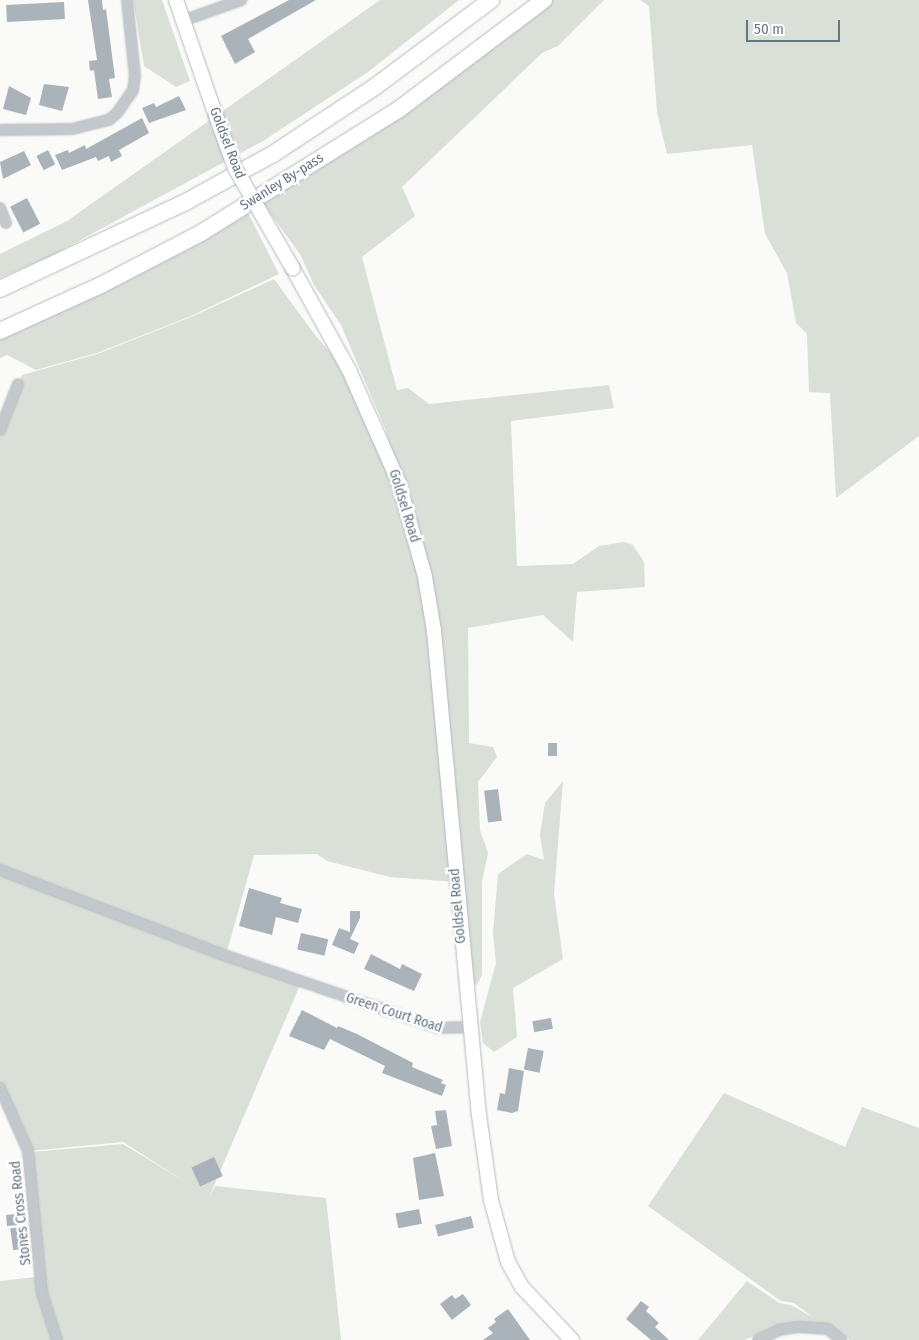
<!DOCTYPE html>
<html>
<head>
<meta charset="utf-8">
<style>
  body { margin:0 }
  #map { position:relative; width:919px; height:1340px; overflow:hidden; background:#fafaf8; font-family:"Fira Sans Condensed",sans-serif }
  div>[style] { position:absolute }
  .green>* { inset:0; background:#dadfd7 }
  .building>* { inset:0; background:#aab3b9; transform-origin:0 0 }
  .roads { filter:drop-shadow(0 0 1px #b3babf) drop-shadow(0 0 1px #b3babf) }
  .minor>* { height:10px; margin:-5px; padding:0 5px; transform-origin:5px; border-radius:5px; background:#c3c8cc }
  .secondary>* { height:14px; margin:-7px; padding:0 7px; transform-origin:7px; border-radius:7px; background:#fff }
  .trunk>* { height:16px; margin:-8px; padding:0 8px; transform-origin:8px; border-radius:8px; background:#fff }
  .bridges { filter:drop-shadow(0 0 1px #b3babf) drop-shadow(0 0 1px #b3babf) }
  .secondary-bridge>* { height:14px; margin:-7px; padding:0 7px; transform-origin:7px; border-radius:7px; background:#fff }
  span { translate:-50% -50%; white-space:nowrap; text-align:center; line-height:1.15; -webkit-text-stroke:5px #fff; paint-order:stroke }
  .street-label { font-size:14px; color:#657683 }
  .scale { position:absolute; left:746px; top:20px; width:94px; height:22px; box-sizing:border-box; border:2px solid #657683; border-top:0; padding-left:6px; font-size:15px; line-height:18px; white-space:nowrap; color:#657683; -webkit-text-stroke:4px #fff; paint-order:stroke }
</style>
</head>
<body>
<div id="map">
  <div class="green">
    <i style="clip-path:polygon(133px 0,162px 0,190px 81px,176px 87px,144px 66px)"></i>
    <i style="clip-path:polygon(380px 0,459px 0,368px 72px,263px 141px,49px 257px,0 278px,0 254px,67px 221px)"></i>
    <i style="clip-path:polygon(546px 0,604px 0,558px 46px,542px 53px,402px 187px,415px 216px,362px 257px,397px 390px,408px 388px,429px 404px,609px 385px,614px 408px,511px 421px,517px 566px,573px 564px,599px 546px,624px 542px,633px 545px,644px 562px,645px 587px,577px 592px,573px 642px,543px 615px,468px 628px,469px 743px,493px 747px,497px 757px,478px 782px,480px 830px,488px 853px,482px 881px,482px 975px,477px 985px,474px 984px,464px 879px,425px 576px,386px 431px,341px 325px,314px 285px,300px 254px,259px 198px)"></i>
    <i style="clip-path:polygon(640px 0,919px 0,919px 436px,836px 498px,830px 393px,809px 392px,807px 334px,796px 323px,787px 273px,765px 234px,752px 145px,667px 154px,657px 112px,649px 6px)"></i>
    <i style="clip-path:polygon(244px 205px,279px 274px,191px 316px,97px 353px,36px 370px,7px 355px,0 358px,0 332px)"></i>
    <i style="clip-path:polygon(274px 279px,315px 335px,347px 371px,377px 434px,423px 577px,455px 882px,390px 877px,327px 861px,317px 854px,254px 855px,226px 955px,0 869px,0 433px,22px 375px,97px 354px,191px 317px)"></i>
    <i style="clip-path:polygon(563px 781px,554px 894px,563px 959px,513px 988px,517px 1037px,494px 1052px,483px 1043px,480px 1022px,496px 963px,493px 933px,498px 874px,527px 854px,544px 860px,540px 835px,545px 803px)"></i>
    <i style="clip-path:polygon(0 871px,301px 983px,209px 1197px,215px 1186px,326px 1198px,341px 1340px,0 1340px,0 1281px,44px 1276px,32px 1152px,123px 1144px,187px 1183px,123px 1142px,29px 1151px,0 1084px)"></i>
    <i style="clip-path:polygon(724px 1093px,845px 1147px,862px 1107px,919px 1128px,919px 1340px,850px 1340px,828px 1329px,779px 1325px,744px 1340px,698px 1340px,747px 1281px,779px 1303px,791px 1305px,814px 1318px,794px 1303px,781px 1301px,648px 1206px)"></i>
  </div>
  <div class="building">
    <i style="clip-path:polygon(88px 0,102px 0,103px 10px,106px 9px,115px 78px,109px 79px,112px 97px,98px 99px,94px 70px,90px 71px,89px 61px,97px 60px)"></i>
    <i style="clip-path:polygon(289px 0,316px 0,248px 39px,255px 52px,235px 64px,221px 36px)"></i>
    <i style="left:64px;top:2px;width:17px;height:58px;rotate:87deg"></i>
    <i style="clip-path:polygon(44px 84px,69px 87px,62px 111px,39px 105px)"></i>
    <i style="clip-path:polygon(9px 86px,31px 98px,26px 115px,3px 109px)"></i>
    <i style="clip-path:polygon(179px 96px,186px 110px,149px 123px,142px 108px,154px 103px,156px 107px)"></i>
    <i style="clip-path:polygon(142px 118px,149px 133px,119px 150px,122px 156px,111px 162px,109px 156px,98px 161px,96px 157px,62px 170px,55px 155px,68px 150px,69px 153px,85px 145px,86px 149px)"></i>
    <i style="left:48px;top:150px;width:16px;height:13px;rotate:63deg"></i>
    <i style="clip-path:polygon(24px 151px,31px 165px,3px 179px,0 162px)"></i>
    <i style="left:27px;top:198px;width:29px;height:19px;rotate:63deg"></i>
    <i style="left:548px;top:743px;width:9px;height:13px"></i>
    <i style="left:498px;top:789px;width:32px;height:14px;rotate:83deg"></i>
    <i style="clip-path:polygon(249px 888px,282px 898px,280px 903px,302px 909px,298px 923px,276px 917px,272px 935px,239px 926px)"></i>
    <i style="clip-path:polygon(350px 911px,360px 911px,360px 918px,350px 939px,359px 943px,354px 954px,332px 945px,339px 928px,350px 932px)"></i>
    <i style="left:301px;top:933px;width:28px;height:17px;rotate:13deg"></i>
    <i style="clip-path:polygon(371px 954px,400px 969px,402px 964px,422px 974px,414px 991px,364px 969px)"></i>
    <i style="clip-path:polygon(302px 1010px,337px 1028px,338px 1026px,357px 1034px,413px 1063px,412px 1067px,443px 1080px,441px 1083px,446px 1085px,442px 1096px,382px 1073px,385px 1066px,330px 1039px,324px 1050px,289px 1036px)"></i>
    <i style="left:551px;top:1018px;width:11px;height:19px;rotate:80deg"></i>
    <i style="left:528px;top:1048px;width:16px;height:22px;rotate:11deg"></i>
    <i style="clip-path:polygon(509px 1068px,524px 1071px,518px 1111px,512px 1113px,497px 1110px,500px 1093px,505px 1094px)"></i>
    <i style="clip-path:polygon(446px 1110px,452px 1146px,436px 1149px,431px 1126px,437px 1125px,435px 1111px)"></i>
    <i style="clip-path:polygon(435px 1153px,444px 1196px,419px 1200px,413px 1158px)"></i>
    <i style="left:214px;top:1157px;width:21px;height:25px;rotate:65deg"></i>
    <i style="left:419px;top:1209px;width:15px;height:24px;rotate:79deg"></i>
    <i style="left:17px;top:1214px;width:11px;height:11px;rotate:85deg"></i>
    <i style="left:471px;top:1216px;width:12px;height:37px;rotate:76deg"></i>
    <i style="left:28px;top:1226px;width:22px;height:18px;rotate:82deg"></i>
    <i style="clip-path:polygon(463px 1294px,471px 1305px,452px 1320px,440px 1304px,452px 1295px,455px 1299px)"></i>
    <i style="clip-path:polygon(641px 1301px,649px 1307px,646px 1311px,659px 1323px,655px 1327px,669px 1340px,651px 1340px,626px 1319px)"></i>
    <i style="clip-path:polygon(508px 1309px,530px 1340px,483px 1340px,493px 1333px,488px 1328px,496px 1322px,494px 1319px)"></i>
  </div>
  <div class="roads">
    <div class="minor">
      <i style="left:182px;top:21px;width:63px;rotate:-19.6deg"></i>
      <i style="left:0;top:130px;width:72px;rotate:-0.8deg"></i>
      <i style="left:72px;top:129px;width:38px;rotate:-14deg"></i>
      <i style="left:109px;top:120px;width:11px;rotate:-41deg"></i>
      <i style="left:117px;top:113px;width:28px;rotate:-55deg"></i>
      <i style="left:133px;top:90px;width:14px;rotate:-82deg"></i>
      <i style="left:135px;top:76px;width:76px;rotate:-96deg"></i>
      <i style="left:0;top:208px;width:16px;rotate:68deg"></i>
      <i style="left:0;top:430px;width:49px;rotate:-68.6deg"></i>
      <i style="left:0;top:870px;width:236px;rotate:20.8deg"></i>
      <i style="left:221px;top:954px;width:229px;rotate:18.8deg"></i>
      <i style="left:438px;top:1028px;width:32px;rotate:-2deg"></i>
      <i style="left:0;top:1088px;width:69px;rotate:66deg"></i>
      <i style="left:28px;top:1151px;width:143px;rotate:84.4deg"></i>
      <i style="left:42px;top:1293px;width:49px;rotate:72.3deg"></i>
      <i style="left:758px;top:1340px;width:23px;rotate:-25deg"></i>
      <i style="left:779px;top:1330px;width:20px;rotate:-9deg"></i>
      <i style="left:799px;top:1327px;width:29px;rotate:4deg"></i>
      <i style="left:828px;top:1329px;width:17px;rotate:40deg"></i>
    </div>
    <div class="secondary">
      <i style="left:176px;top:0;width:123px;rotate:71deg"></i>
      <i style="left:293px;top:269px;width:115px;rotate:61deg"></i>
      <i style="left:349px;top:370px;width:124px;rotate:66.1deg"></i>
      <i style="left:399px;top:483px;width:98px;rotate:74.5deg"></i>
      <i style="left:425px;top:577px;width:55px;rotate:80.5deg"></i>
      <i style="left:434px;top:631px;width:486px;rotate:84.7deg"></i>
      <i style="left:479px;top:1115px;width:86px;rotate:82deg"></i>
      <i style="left:491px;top:1200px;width:64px;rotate:74.7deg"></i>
      <i style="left:508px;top:1262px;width:29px;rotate:61deg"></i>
      <i style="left:522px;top:1287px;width:73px;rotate:46.7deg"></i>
    </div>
    <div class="trunk">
      <i style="left:0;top:289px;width:205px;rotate:-25.1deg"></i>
      <i style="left:186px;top:202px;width:99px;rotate:-28.9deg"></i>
      <i style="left:273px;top:154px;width:123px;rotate:-33.4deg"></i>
      <i style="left:376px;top:86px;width:144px;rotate:-36.8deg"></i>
      <i style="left:0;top:331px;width:111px;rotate:-24.5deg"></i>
      <i style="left:101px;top:285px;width:113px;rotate:-27.5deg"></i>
      <i style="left:201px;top:233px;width:232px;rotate:-32deg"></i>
      <i style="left:398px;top:110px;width:183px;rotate:-37deg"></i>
    </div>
  </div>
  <div class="bridges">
    <div class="secondary-bridge">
      <i style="left:216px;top:116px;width:55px;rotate:69.9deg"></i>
      <i style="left:235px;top:168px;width:116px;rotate:60.1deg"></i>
    </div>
  </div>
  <div class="street-label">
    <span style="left:227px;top:143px;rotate:69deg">Goldsel Road</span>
    <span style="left:282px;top:182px;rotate:-32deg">Swanley By-pass</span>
    <span style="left:404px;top:506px;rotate:73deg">Goldsel Road</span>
    <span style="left:458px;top:906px;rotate:-95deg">Goldsel Road</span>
    <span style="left:394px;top:1013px;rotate:18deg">Green Court Road</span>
    <span style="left:21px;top:1213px;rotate:-96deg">Stones Cross Road</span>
  </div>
  <div class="scale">50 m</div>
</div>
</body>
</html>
